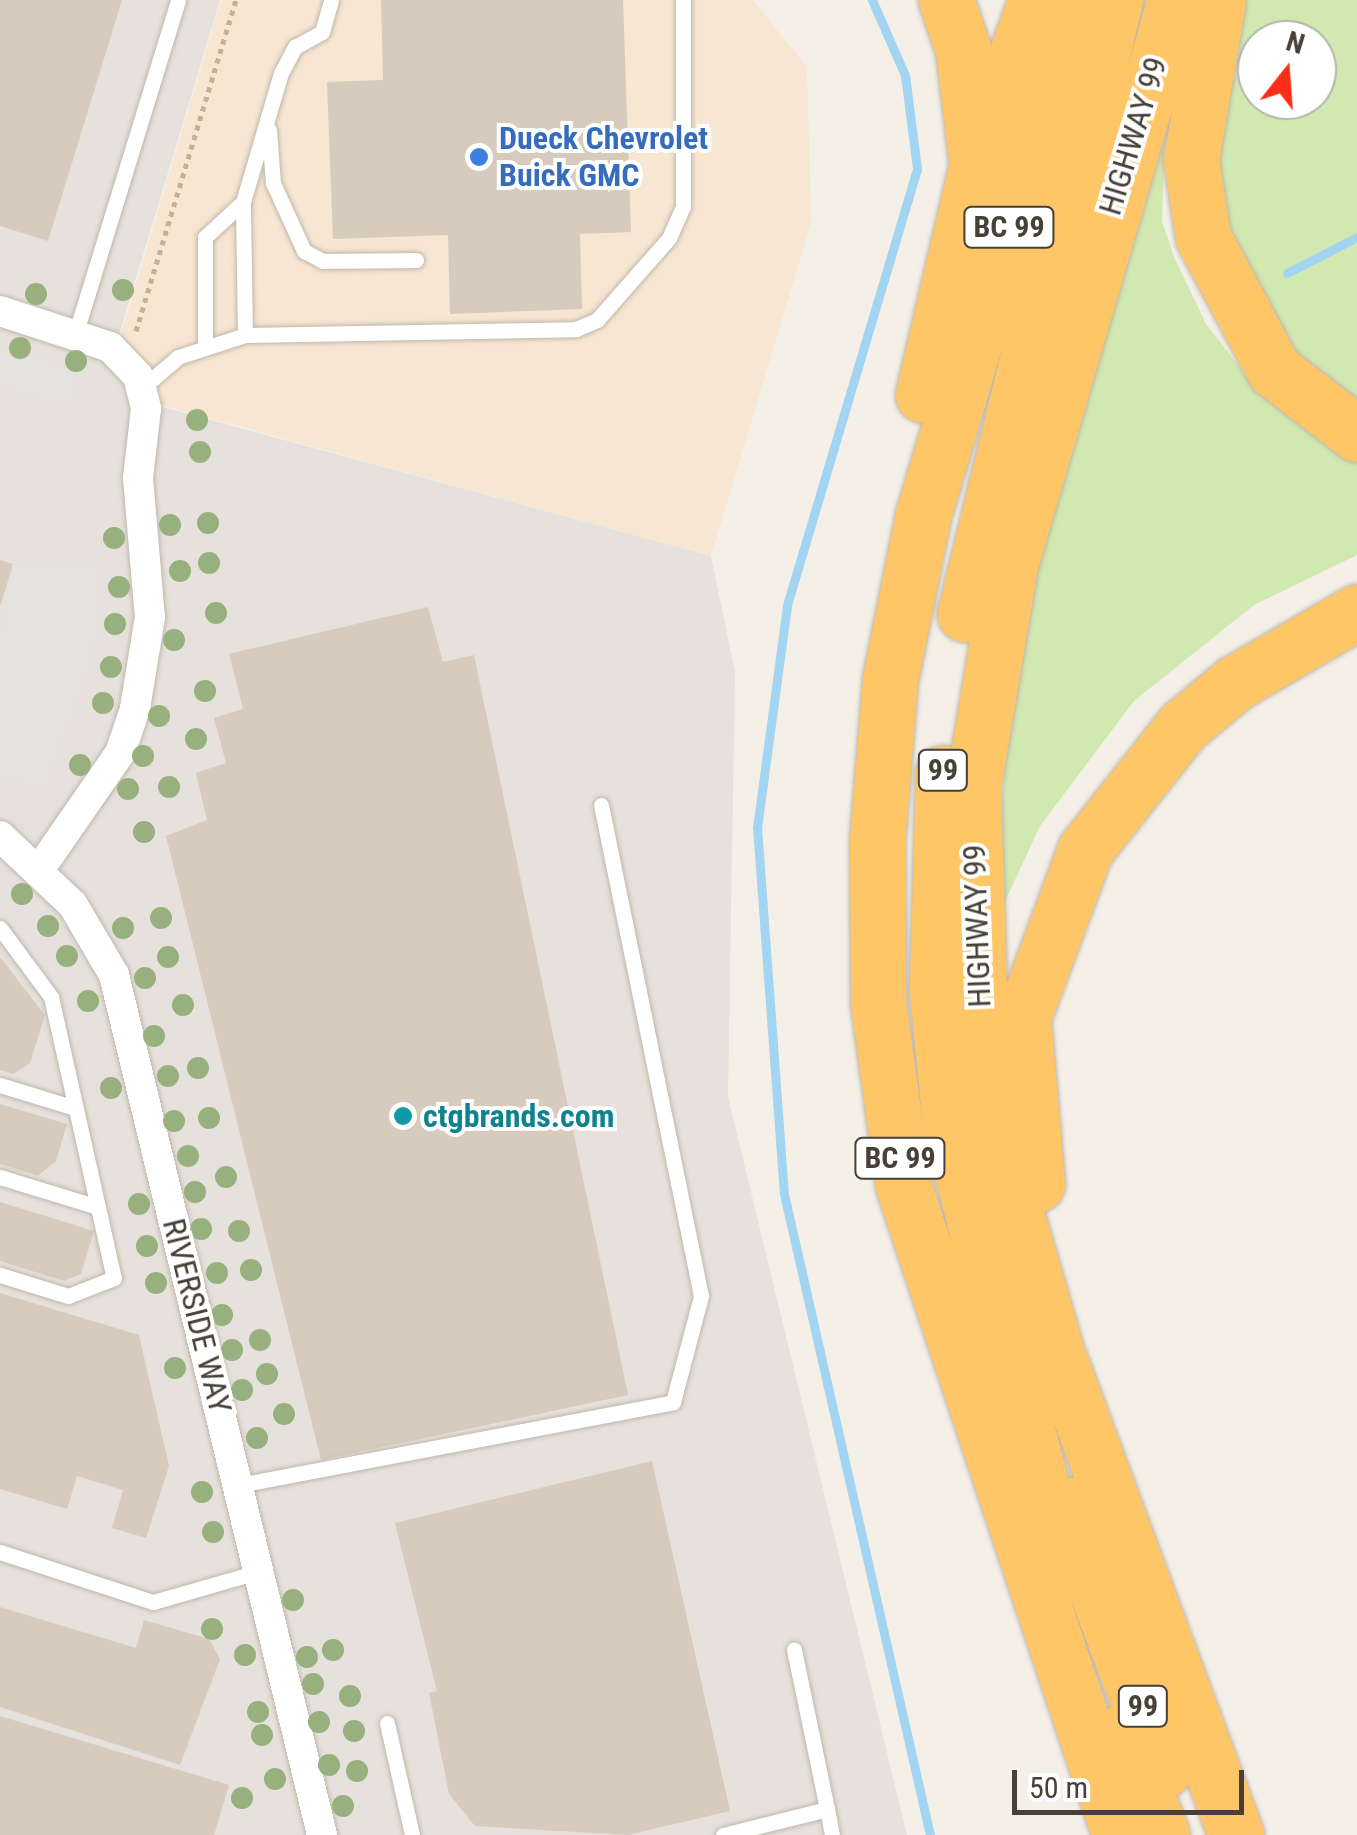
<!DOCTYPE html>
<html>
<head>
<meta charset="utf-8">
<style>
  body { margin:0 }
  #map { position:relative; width:1357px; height:1835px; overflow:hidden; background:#f4f0e8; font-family:"Roboto Condensed",sans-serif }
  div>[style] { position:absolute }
  .commercial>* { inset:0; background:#f6e6d2 }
  .industrial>* { inset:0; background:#e6e1dc }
  .green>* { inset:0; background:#d1e9b0 }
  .parking>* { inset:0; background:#e5e3df; transform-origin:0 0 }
  .stream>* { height:9px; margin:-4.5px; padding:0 4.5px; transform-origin:4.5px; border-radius:4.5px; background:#a3d5f2 }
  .building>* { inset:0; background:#d6cbbd }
  .path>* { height:5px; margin-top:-2.5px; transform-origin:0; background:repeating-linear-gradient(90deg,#c2b29b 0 5px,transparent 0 10px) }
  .roads { filter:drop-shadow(0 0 2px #c0b7aa) drop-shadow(0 0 2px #c0b7aa) }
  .lane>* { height:15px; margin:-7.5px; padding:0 7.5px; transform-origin:7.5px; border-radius:7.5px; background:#fff }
  .street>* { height:30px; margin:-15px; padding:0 15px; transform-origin:15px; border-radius:15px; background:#fff }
  .highway>* { height:55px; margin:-27.5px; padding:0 27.5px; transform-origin:27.5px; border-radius:27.5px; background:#ffc667 }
  .trees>* { width:22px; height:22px; margin:-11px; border-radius:50%; background:#97b07e }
  .dots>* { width:28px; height:28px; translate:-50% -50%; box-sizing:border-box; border:5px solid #fff; border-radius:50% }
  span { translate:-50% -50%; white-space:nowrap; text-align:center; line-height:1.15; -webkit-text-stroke:8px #fff; paint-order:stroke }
  .shield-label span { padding:2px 8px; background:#fff; border:2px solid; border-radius:8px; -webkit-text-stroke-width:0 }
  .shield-label { font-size:30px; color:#474036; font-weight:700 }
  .street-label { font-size:32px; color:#474036 }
  .shop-label { font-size:32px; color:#366cbe; font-weight:700 }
  .left { translate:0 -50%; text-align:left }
  .culture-label { font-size:32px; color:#0d838f; font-weight:700 }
  .north { position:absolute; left:1237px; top:20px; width:100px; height:100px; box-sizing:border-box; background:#fff; border:2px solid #b5b3af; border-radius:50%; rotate:17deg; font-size:28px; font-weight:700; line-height:40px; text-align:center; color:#474036 }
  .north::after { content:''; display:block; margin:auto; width:35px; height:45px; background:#fd2e15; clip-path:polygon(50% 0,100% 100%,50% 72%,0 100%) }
  .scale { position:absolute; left:1012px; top:1770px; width:232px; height:45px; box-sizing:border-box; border:5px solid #474036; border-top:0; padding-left:12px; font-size:30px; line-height:35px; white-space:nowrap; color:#474036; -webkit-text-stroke:8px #fff; paint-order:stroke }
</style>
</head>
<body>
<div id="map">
  <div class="commercial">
    <i style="clip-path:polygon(221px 0,753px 0,807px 67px,811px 223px,711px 556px,154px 403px,118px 345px)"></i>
  </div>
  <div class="industrial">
    <i style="clip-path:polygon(0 0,220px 0,116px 345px,152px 404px,711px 556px,735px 672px,728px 1097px,907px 1835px,0 1835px)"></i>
  </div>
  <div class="green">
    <i style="clip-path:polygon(evenodd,1235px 0,1357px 0,1357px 414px,1326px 394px,1220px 248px,1214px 62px,1235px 0,1257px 40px,1317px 40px,1317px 100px,1257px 100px,1257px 40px)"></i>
    <i style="clip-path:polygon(1167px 69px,1162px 221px,1174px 257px,1206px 324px,1252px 383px,1357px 458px,1357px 555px,1254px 605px,1134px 701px,1040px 826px,996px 921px,1010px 659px,1083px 416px)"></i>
  </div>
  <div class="parking">
    <i style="left:0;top:353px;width:78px;height:29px;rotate:15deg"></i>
    <i style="clip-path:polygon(96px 567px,89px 658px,42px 783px,0 771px,0 667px,16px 570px)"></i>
  </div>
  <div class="stream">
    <i style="left:872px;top:0;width:82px;rotate:66.3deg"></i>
    <i style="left:905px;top:75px;width:95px;rotate:82.7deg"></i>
    <i style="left:917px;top:169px;width:456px;rotate:106.6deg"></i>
    <i style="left:787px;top:606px;width:223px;rotate:97.7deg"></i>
    <i style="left:757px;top:827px;width:368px;rotate:85.8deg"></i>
    <i style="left:784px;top:1194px;width:657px;rotate:77.17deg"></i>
    <i style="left:1287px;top:273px;width:79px;rotate:-27.2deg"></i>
  </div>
  <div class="building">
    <i style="clip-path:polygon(0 0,122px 0,48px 241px,0 226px)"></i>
    <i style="clip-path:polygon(381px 0,623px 0,631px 232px,580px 234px,582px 309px,450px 314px,448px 235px,333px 239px,327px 82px,383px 80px)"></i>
    <i style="clip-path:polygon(0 560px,13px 564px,1px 604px,0 604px)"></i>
    <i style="clip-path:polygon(428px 607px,443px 662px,474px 655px,628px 1395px,321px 1460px,166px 836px,207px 820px,196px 773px,226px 763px,214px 718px,243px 709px,229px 654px)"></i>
    <i style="clip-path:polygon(0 957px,45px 1015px,30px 1063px,13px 1074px,0 1070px)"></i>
    <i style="clip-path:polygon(0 1104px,67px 1124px,56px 1161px,38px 1176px,0 1164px)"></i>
    <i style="clip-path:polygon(0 1202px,94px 1231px,81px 1274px,64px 1281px,0 1261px)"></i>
    <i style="clip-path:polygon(0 1293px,139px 1335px,169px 1466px,146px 1538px,112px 1528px,123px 1490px,77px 1476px,67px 1509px,0 1489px)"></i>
    <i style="clip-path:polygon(652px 1461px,730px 1811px,628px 1835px,475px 1826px,449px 1794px,429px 1693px,437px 1691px,395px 1523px)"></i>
    <i style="clip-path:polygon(0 1607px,136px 1648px,144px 1620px,209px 1639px,220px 1659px,180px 1765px,0 1707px)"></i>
    <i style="clip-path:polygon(0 1716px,229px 1785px,214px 1835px,0 1835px)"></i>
  </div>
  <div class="path">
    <i style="left:136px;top:331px;width:346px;rotate:-73.2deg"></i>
  </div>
  <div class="roads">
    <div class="lane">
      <i style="left:269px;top:130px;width:53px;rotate:85.7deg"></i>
      <i style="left:273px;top:183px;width:75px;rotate:65.5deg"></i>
      <i style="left:304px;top:251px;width:21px;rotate:28deg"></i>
      <i style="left:323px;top:261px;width:93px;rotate:-0.6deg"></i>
      <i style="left:76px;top:332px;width:347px;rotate:-72.9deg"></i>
      <i style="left:245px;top:335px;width:133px;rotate:-90.9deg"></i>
      <i style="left:243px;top:202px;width:134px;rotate:-73.6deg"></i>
      <i style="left:281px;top:73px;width:30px;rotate:-62deg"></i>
      <i style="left:295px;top:47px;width:31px;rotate:-29deg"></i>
      <i style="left:322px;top:32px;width:33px;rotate:-74deg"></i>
      <i style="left:205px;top:348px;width:111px;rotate:-90deg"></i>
      <i style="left:205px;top:237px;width:52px;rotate:-42.6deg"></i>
      <i style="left:142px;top:388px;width:48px;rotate:-40.7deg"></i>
      <i style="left:178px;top:357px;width:71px;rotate:-18.2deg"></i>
      <i style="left:245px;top:335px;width:331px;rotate:-1deg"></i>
      <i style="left:576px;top:329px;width:23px;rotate:-23deg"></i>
      <i style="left:597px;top:320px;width:109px;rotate:-48.7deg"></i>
      <i style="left:669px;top:238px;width:35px;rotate:-66deg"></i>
      <i style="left:683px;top:206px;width:206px;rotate:-90deg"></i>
      <i style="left:0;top:928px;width:86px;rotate:53.5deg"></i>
      <i style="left:51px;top:997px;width:288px;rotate:77.4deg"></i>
      <i style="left:114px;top:1278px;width:49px;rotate:158.6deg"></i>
      <i style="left:68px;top:1296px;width:71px;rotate:-162.8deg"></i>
      <i style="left:0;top:1085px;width:78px;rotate:17deg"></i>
      <i style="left:0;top:1177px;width:102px;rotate:17deg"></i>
      <i style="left:239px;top:1485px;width:442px;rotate:-10.8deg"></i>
      <i style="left:673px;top:1402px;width:110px;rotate:-75.2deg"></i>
      <i style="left:701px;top:1296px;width:501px;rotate:-101.51deg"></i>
      <i style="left:0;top:1552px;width:161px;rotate:18.1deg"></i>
      <i style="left:153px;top:1602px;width:112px;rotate:-16deg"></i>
      <i style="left:387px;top:1723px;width:115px;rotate:77.4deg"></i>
      <i style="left:827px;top:1809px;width:26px;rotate:79deg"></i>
      <i style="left:723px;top:1835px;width:107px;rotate:-14deg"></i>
      <i style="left:827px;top:1809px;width:163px;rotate:-101.7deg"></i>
    </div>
    <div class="street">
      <i style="left:0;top:311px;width:116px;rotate:18.1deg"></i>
      <i style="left:110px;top:347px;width:40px;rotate:46deg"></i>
      <i style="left:138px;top:376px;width:34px;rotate:76deg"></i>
      <i style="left:146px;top:409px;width:69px;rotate:96.6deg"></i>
      <i style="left:138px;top:478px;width:140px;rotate:85.1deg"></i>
      <i style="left:150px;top:617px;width:93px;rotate:99.3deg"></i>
      <i style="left:135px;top:709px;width:46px;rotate:108.8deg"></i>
      <i style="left:120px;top:753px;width:139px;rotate:124.7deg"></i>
      <i style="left:0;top:836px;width:100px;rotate:43.4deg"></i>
      <i style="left:73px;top:905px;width:81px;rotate:59.6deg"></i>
      <i style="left:114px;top:975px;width:885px;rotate:76.4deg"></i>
    </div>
    <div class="highway">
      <i style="left:946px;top:0;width:52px;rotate:70.9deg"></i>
      <i style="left:963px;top:49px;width:110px;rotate:83.2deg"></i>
      <i style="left:1076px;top:0;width:538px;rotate:106.52deg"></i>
      <i style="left:923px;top:516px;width:167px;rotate:101.4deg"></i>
      <i style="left:890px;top:680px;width:162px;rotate:94.6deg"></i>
      <i style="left:877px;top:841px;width:161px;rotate:89.6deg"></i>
      <i style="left:878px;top:1002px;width:184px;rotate:82.2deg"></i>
      <i style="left:903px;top:1184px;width:686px;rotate:71.57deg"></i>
      <i style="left:1175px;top:0;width:589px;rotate:106.28deg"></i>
      <i style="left:1010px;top:565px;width:225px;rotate:99.5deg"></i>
      <i style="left:973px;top:787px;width:309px;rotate:88.3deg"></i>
      <i style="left:982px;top:1096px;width:262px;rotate:73.8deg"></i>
      <i style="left:1055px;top:1348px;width:520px;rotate:69.61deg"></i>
      <i style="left:1218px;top:0;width:162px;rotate:99.6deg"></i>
      <i style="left:1191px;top:160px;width:78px;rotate:81.1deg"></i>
      <i style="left:1203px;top:237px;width:151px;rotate:61.9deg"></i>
      <i style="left:1274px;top:370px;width:105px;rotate:37.6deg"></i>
      <i style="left:923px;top:395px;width:237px;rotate:-76.8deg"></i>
      <i style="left:977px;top:164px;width:174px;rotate:-70.2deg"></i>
      <i style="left:965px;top:614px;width:632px;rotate:-76.27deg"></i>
      <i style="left:943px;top:773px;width:219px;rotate:91.6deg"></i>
      <i style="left:937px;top:992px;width:134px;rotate:84.4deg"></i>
      <i style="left:950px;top:1125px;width:446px;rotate:75.8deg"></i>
      <i style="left:1037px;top:1184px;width:168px;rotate:-94.8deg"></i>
      <i style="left:1023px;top:1017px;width:178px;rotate:-69.6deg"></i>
      <i style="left:1085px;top:850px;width:158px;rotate:-51.7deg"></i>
      <i style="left:1183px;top:726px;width:67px;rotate:-39.6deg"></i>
      <i style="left:1235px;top:683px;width:141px;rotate:-30.2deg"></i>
      <i style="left:1064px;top:1504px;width:284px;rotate:69.4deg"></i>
      <i style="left:1121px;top:1732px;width:111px;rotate:68.3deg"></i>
    </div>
  </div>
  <div class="trees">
    <i style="left:123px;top:290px"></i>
    <i style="left:36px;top:294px"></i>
    <i style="left:20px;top:348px"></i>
    <i style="left:76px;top:361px"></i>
    <i style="left:197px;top:420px"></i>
    <i style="left:200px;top:452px"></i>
    <i style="left:208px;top:523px"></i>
    <i style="left:170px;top:525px"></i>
    <i style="left:114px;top:538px"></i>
    <i style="left:209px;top:563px"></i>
    <i style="left:180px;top:571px"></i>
    <i style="left:119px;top:587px"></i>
    <i style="left:216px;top:613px"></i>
    <i style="left:115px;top:624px"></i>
    <i style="left:174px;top:640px"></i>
    <i style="left:111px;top:667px"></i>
    <i style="left:205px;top:691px"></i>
    <i style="left:103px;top:703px"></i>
    <i style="left:159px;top:716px"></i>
    <i style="left:196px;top:739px"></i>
    <i style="left:143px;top:756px"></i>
    <i style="left:80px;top:765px"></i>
    <i style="left:169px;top:787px"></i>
    <i style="left:128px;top:789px"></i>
    <i style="left:144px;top:832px"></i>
    <i style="left:22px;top:894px"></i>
    <i style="left:161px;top:918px"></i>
    <i style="left:48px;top:926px"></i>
    <i style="left:123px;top:928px"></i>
    <i style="left:67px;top:956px"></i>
    <i style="left:168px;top:957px"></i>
    <i style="left:145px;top:978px"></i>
    <i style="left:88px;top:1001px"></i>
    <i style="left:183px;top:1005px"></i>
    <i style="left:154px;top:1036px"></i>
    <i style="left:198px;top:1068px"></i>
    <i style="left:168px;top:1076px"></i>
    <i style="left:111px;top:1088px"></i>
    <i style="left:209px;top:1118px"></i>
    <i style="left:174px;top:1121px"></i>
    <i style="left:188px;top:1156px"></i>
    <i style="left:226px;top:1177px"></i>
    <i style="left:195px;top:1192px"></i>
    <i style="left:139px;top:1204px"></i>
    <i style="left:201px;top:1229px"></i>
    <i style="left:239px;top:1231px"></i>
    <i style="left:147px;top:1246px"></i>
    <i style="left:251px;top:1270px"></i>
    <i style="left:217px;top:1273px"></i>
    <i style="left:156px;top:1283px"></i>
    <i style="left:222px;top:1315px"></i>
    <i style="left:260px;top:1340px"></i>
    <i style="left:232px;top:1350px"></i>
    <i style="left:175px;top:1368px"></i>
    <i style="left:267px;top:1374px"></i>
    <i style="left:242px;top:1390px"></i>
    <i style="left:284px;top:1414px"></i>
    <i style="left:257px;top:1438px"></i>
    <i style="left:202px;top:1492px"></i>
    <i style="left:213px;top:1532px"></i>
    <i style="left:293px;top:1600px"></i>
    <i style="left:212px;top:1629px"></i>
    <i style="left:333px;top:1650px"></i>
    <i style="left:245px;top:1655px"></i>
    <i style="left:307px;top:1657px"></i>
    <i style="left:313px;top:1684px"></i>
    <i style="left:350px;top:1696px"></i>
    <i style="left:258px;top:1712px"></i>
    <i style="left:319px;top:1722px"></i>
    <i style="left:354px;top:1731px"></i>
    <i style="left:262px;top:1735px"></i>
    <i style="left:329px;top:1765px"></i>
    <i style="left:357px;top:1771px"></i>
    <i style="left:275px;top:1779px"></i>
    <i style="left:242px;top:1798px"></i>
    <i style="left:343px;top:1806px"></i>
  </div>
  <div class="dots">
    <i style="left:479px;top:157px;background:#3f7fe0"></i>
    <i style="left:403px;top:1116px;background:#0f9aa8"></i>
  </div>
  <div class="shield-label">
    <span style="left:1009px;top:227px">BC 99</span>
    <span style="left:943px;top:770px">99</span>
    <span style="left:900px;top:1158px">BC 99</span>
    <span style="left:1143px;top:1706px">99</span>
  </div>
  <div class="street-label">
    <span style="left:1133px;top:136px;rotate:-73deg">HIGHWAY 99</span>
    <span style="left:977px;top:926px;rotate:-92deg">HIGHWAY 99</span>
    <span style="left:197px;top:1316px;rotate:76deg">RIVERSIDE WAY</span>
  </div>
  <div class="shop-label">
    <span class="left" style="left:499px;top:157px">Dueck Chevrolet<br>Buick GMC</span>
  </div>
  <div class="culture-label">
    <span class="left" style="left:423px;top:1116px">ctgbrands.com</span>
  </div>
  <div class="north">N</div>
  <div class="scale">50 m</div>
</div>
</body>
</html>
